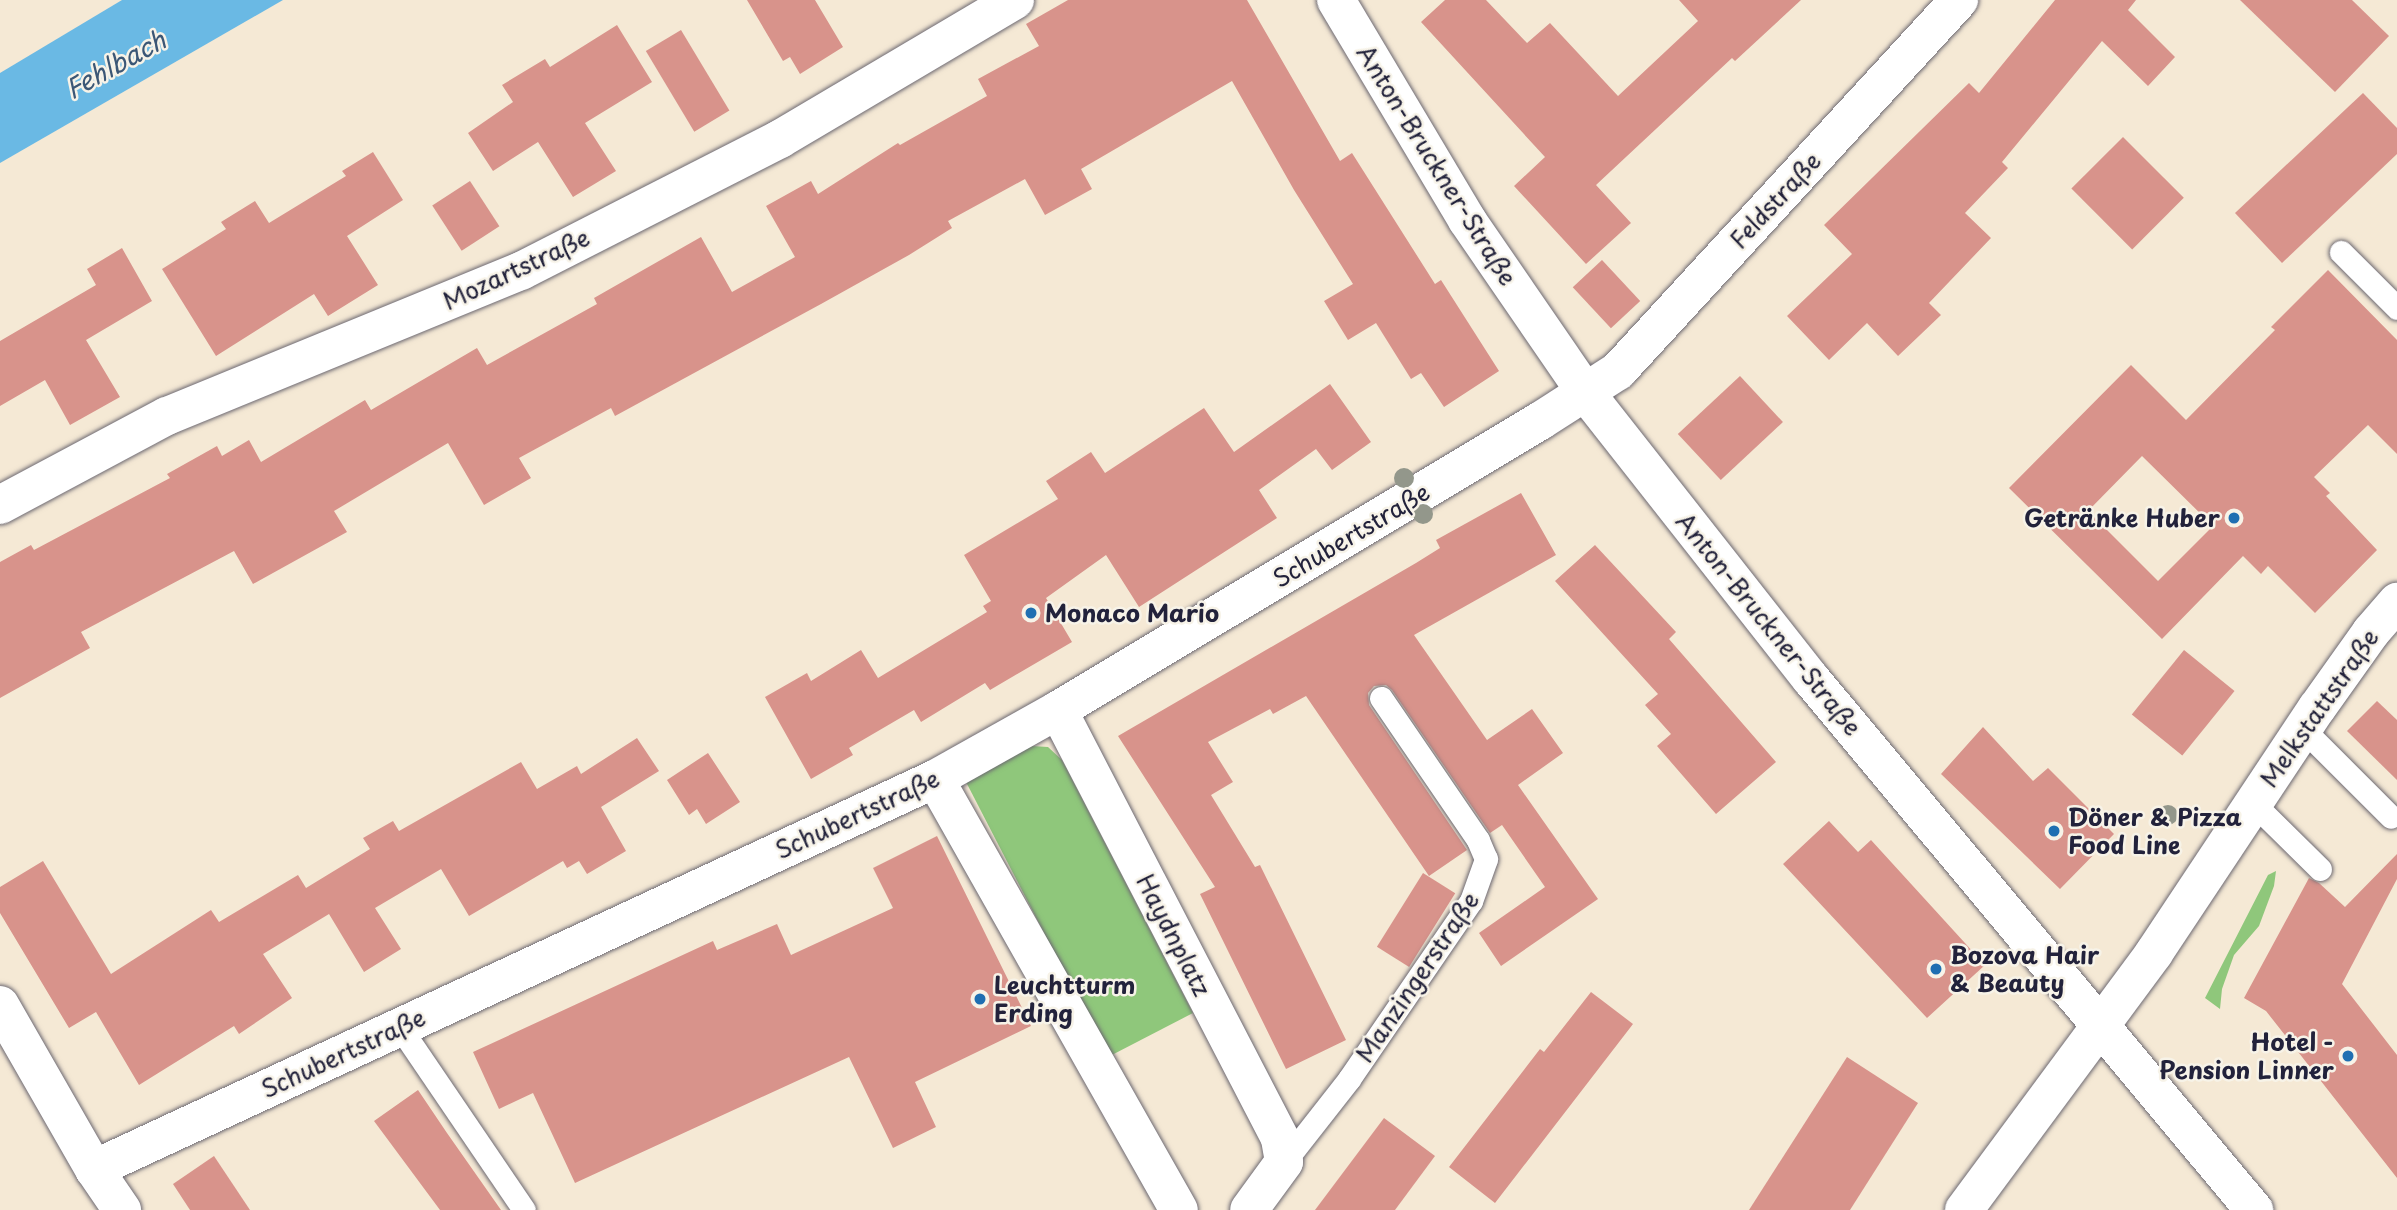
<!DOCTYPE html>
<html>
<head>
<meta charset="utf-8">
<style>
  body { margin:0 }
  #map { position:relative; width:2397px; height:1210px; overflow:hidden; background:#f5e9d5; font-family:"Playpen Sans",sans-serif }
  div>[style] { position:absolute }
  .green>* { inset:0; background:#8fc77b }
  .water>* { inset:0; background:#6ab9e4 }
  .building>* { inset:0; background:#d8938b; transform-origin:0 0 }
  .roads { filter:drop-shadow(0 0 2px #6c6871) drop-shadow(0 0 2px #6c6871) }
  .lane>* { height:23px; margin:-11.5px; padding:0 11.5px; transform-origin:11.5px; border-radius:11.5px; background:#fff }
  .street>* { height:38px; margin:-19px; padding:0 19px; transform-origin:19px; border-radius:19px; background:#fff }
  .secondary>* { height:38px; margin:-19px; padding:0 19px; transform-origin:19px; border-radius:19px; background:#fff }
  .trees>* { width:20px; height:20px; margin:-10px; border-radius:50%; background:#93978b }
  .dots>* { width:19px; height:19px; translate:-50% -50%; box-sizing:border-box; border:4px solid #f7f3e8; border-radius:50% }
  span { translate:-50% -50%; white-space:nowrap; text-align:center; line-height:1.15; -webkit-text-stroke:5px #f7f3e8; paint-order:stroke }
  .street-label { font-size:24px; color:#22223b }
  .poi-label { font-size:24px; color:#22223b; font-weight:700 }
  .right { translate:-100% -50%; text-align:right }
  .left { translate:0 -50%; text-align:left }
  .water-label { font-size:26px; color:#3b5776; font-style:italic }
</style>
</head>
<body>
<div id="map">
  <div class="green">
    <i style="clip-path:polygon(1032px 746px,1048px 747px,1062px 760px,1193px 1013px,1108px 1057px,965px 780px)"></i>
    <i style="clip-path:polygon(2276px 871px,2274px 886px,2259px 926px,2234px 955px,2222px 989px,2220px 1009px,2205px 998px,2268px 875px)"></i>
  </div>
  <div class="water">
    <i style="clip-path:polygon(122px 0,283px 0,0 163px,0 73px)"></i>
  </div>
  <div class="building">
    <i style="clip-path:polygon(747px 0,815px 0,843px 47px,800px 74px,790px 57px,783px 61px)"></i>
    <i style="clip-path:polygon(1068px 0,1247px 0,1340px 161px,1352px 153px,1435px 284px,1441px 280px,1499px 371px,1444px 407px,1421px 373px,1411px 379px,1376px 323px,1348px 340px,1324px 301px,1353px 284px,1294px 190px,1232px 81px,1081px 169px,1092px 189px,1045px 215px,1025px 179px,948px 221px,952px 228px,909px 255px,821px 304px,615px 416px,611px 408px,519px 458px,531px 478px,484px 505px,448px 443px,334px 511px,347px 532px,253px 584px,234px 551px,81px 632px,90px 648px,0 698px,0 562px,31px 545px,34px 550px,170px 478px,167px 474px,217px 446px,222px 456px,249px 440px,261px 462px,365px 400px,371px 410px,477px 348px,487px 365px,597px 304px,594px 298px,701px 237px,732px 292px,795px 257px,766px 206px,811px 181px,818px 194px,898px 143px,900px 145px,987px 96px,978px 79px,1039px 46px,1026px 24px)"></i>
    <i style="clip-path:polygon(1445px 0,1486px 0,1527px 43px,1550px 23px,1618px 96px,1698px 21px,1679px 0,1801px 0,1735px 61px,1732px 58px,1596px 185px,1631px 223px,1586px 264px,1514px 186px,1545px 157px,1421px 22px)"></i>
    <i style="clip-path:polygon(2055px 0,2136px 0,2128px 10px,2175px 57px,2148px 86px,2102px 41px,2002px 162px,2008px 168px,1965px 213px,1991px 238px,1929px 303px,1941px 315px,1898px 356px,1867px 323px,1829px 360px,1787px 316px,1852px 254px,1824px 225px,1969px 83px,1979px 93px)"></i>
    <i style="clip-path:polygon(2240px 0,2352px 0,2389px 36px,2335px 92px)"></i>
    <i style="clip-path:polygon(617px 25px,652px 82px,585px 123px,616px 171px,573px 197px,538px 142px,493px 171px,468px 133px,513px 102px,502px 85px,545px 59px,550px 67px)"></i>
    <i style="left:681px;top:30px;width:94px;height:41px;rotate:59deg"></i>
    <i style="clip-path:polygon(2363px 93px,2397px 128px,2397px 154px,2282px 263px,2235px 213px)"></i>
    <i style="left:2123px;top:137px;width:86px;height:73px;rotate:45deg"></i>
    <i style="clip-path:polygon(373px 152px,403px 200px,347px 236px,378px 285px,328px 316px,314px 294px,216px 356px,162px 269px,226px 229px,221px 222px,255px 201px,269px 223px,346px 176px,342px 171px)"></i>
    <i style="left:470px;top:181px;width:54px;height:45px;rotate:57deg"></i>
    <i style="clip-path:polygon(122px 248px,152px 301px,86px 340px,120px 397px,70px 425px,45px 380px,0 406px,0 341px,96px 285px,87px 269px)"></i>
    <i style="left:1602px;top:260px;width:56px;height:40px;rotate:47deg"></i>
    <i style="clip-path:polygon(evenodd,2328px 270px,2397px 340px,2397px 454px,2368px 425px,2314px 477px,2330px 493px,2326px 496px,2377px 550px,2315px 613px,2268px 566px,2261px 574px,2243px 556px,2162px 639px,2009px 488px,2131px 365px,2186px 420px,2275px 330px,2271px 327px,2328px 270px,2142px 456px,2213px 526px,2158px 581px,2088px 511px,2142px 456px)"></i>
    <i style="left:1740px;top:376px;width:63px;height:85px;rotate:47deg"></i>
    <i style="clip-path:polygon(1330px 384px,1371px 442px,1332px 470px,1316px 449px,1259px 490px,1277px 518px,1139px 607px,1106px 555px,1046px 598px,1072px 642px,990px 690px,985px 683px,921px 722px,914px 710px,849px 748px,853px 755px,811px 779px,765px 697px,807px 673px,811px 681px,861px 650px,878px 678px,987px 612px,983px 606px,991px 601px,964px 555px,1058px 499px,1046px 481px,1091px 452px,1105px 473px,1204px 408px,1234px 452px)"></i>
    <i style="clip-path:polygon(1521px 493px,1556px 555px,1414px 635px,1487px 740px,1532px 709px,1563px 753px,1518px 785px,1598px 899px,1501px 966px,1479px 933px,1545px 887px,1502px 825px,1490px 833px,1392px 690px,1386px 685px,1374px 686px,1368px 693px,1369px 705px,1467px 850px,1429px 876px,1306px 696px,1273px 714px,1270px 709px,1208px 742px,1233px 782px,1211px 795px,1255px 867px,1260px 865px,1346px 1040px,1286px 1069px,1200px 894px,1215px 887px,1118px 736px,1416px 563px,1440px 548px,1436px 540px)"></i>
    <i style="clip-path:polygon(1595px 545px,1676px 632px,1669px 639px,1776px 762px,1716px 814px,1657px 746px,1671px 734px,1645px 705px,1658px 694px,1555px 581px)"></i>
    <i style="left:2184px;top:650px;width:65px;height:83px;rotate:39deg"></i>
    <i style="clip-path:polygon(2377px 701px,2397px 720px,2397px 780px,2347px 731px)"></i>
    <i style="clip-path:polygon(1983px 727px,2033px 781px,2048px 768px,2114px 834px,2060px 889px,1941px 774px)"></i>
    <i style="clip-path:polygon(637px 738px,659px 771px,601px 807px,626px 851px,587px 874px,579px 861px,567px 868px,563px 861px,469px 916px,441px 869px,375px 908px,401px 949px,364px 972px,329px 914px,263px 954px,292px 998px,239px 1034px,234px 1026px,139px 1085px,96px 1012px,69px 1028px,0 913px,0 887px,43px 861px,111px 974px,211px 910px,219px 922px,298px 875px,306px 888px,370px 849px,363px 838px,393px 821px,399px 831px,521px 762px,537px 789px,577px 766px,581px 774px)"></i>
    <i style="clip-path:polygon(708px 753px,740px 802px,706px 824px,697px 809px,689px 815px,667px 780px)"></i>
    <i style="clip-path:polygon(1829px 821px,1858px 852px,1871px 840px,1985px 965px,1927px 1018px,1783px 864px)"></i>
    <i style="clip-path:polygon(937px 836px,1031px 1026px,915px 1082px,936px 1127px,893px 1148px,849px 1057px,575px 1183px,533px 1093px,499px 1109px,473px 1052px,713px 941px,717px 950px,777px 924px,791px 955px,893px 908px,873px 868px)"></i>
    <i style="clip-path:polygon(2397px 854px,2397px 879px,2342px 984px,2397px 1055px,2397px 1178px,2266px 1011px,2244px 998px,2309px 878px,2319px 883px,2345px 907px)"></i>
    <i style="left:1423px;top:873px;width:38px;height:87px;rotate:32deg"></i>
    <i style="clip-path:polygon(1591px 992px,1633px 1024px,1495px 1203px,1449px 1167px,1540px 1049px,1544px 1052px)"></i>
    <i style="clip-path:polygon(1847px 1057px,1918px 1103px,1850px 1210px,1749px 1210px)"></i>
    <i style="clip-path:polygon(418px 1090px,447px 1133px,501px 1210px,440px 1210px,374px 1121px)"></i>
    <i style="clip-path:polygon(1384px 1118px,1435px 1156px,1395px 1210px,1315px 1210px)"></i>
    <i style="clip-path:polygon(214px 1156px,250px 1210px,190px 1210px,173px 1184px)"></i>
  </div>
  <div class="roads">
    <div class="lane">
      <i style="left:2341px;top:252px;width:79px;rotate:45deg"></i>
      <i style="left:2303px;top:729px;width:124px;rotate:45deg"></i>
      <i style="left:2253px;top:803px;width:94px;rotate:44.6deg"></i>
      <i style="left:399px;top:1026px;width:222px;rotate:55.8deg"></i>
      <i style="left:1284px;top:1162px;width:105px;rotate:-51.9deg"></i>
      <i style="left:1349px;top:1079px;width:216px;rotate:-55.6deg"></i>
      <i style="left:1471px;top:901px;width:45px;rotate:-70.3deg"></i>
      <i style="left:1486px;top:859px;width:21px;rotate:-113deg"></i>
      <i style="left:1478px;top:840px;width:172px;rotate:-124.3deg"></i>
    </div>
    <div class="street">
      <i style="left:0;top:505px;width:189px;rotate:-28.1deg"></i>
      <i style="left:167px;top:416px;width:383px;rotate:-22.3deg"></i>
      <i style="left:521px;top:271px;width:291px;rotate:-27deg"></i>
      <i style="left:780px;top:139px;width:273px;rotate:-30.6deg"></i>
      <i style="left:1058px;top:710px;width:483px;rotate:62.6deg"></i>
      <i style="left:1280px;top:1139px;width:23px;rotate:80deg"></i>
      <i style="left:1284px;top:1162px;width:59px;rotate:126.1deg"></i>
      <i style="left:935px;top:779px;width:495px;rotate:60.5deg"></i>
      <i style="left:0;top:1005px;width:189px;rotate:60.2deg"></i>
      <i style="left:94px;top:1169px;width:50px;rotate:55.7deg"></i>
      <i style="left:94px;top:1169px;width:927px;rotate:-24.88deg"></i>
      <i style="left:935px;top:779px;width:141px;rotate:-29.3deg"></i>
      <i style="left:1058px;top:710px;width:562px;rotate:-30.95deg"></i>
      <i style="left:1540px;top:421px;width:93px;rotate:-32.7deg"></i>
      <i style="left:1618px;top:371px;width:504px;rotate:-47.41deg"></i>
      <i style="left:1964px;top:1210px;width:320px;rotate:-53.5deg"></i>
      <i style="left:2154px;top:953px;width:294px;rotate:-56.4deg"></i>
      <i style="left:2317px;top:708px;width:93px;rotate:-54.6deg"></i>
      <i style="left:2371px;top:632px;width:40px;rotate:-49deg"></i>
    </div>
    <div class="secondary">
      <i style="left:1336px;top:0;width:256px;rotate:59.2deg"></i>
      <i style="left:1467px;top:220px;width:209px;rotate:55.5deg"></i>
      <i style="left:1585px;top:392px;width:365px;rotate:51.8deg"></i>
      <i style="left:1811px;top:679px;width:692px;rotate:50.16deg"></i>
    </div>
  </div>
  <div class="trees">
    <i style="left:1404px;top:478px"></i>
    <i style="left:1423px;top:514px"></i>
    <i style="left:2168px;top:815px"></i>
  </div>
  <div class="dots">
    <i style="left:2234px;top:518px;background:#1f6fb2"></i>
    <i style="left:1031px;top:613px;background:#1f6fb2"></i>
    <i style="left:2054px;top:831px;background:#1f6fb2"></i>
    <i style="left:1936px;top:969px;background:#1f6fb2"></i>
    <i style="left:980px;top:999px;background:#1f6fb2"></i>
    <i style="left:2348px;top:1056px;background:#1f6fb2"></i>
  </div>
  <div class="street-label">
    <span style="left:1437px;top:165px;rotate:58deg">Anton-Bruckner-Straße</span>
    <span style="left:1775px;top:200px;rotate:-47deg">Feldstraße</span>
    <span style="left:516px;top:269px;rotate:-25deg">Mozartstraße</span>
    <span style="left:1351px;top:535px;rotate:-31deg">Schubertstraße</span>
    <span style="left:1769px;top:624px;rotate:51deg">Anton-Bruckner-Straße</span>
    <span style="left:2319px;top:708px;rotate:-55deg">Melkstattstraße</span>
    <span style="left:857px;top:814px;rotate:-25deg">Schubertstraße</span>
    <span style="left:1174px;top:935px;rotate:63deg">Haydnplatz</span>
    <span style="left:1417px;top:977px;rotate:-56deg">Manzingerstraße</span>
    <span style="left:343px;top:1053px;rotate:-25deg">Schubertstraße</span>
  </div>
  <div class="poi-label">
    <span class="right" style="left:2220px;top:518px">Getränke Huber</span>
    <span class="left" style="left:1045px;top:613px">Monaco Mario</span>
    <span class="left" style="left:2068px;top:831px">Döner &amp; Pizza<br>Food Line</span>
    <span class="left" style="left:1950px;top:969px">Bozova Hair<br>&amp; Beauty</span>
    <span class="left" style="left:994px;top:999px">Leuchtturm<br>Erding</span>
    <span class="right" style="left:2334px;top:1056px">Hotel -<br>Pension Linner</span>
  </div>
  <div class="water-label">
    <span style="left:115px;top:64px;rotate:-29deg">Fehlbach</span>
  </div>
</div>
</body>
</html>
